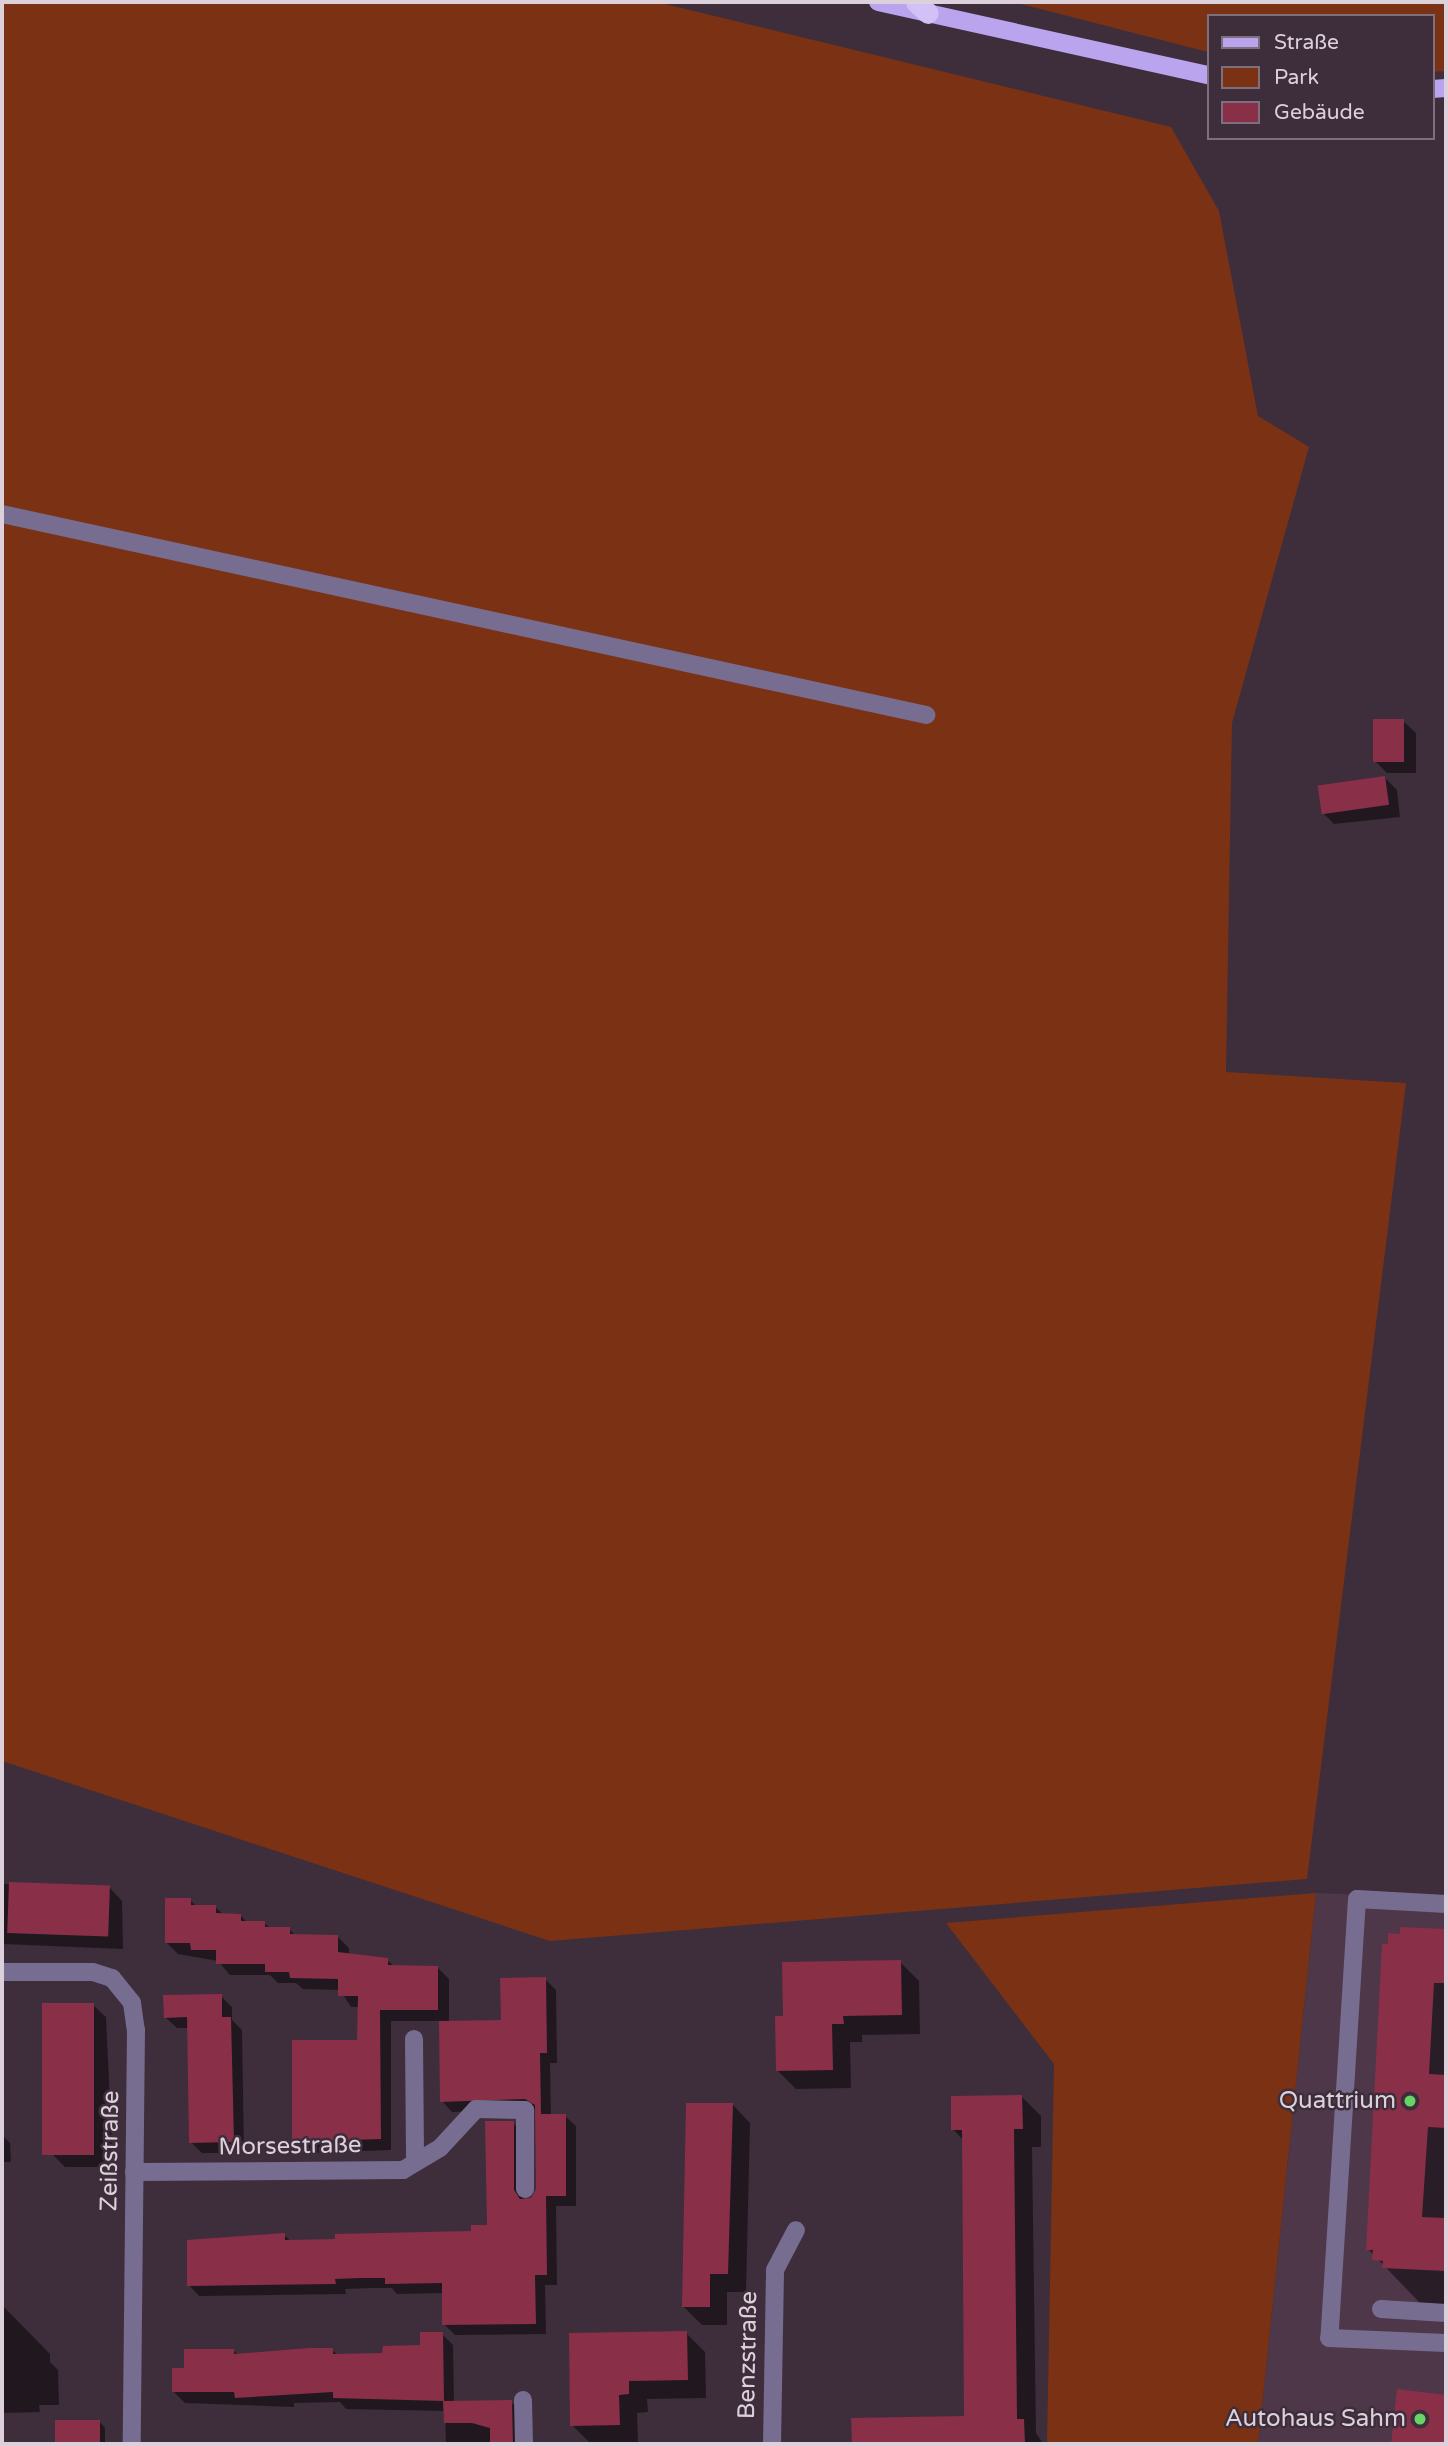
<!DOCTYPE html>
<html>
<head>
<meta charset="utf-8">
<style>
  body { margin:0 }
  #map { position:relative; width:1448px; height:2446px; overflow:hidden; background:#3e2d3b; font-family:"Varela Round",sans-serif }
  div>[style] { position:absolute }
  .built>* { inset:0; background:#4d3749 }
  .green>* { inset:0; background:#7b3114 }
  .shadow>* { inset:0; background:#0007 }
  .building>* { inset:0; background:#892f48; transform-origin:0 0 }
  .minor>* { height:18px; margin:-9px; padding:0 9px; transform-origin:9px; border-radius:9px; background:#776d90 }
  .major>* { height:18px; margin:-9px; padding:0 9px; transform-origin:9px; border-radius:9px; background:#baa4ed }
  .highway>* { height:21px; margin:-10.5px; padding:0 10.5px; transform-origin:10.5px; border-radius:10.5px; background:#d1c1f6 }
  .dots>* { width:19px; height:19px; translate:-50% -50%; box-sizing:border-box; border:4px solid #3e2d3b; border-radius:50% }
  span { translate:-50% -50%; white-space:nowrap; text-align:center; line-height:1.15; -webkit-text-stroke:5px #3e2d3b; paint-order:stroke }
  .poi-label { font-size:24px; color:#dcd1da }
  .right { translate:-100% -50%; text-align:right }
  .street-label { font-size:24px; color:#dcd1da }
  .frame { position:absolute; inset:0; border:4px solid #dcd1da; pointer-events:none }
  .legend { position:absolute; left:1207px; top:14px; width:228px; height:126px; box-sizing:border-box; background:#3e2d3b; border:2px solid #7d6f7b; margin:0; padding:9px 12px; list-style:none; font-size:21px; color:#dcd1da }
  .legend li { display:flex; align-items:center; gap:14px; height:35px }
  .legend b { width:35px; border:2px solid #7d6f7b }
</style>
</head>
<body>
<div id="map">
  <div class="built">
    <i style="clip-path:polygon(1316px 1893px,1446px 1898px,1446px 2444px,1258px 2444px)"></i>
  </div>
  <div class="green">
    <i style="clip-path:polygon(2px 2px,657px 2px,1171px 127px,1219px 211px,1258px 416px,1309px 447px,1232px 723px,1226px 1072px,1406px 1083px,1307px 1879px,550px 1941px,2px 1761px)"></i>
    <i style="clip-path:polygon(1013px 2px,1446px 2px,1446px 71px,1432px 72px,1432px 16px,1208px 16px,1208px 52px)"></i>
    <i style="clip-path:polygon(1316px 1893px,1258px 2444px,1047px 2444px,1054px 2064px,946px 1923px)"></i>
  </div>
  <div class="shadow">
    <i style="clip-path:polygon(1403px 721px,1416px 733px,1416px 773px,1387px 773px,1375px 761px)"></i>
    <i style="clip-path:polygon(1385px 778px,1397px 790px,1400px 817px,1334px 824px,1322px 812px)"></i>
    <i style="clip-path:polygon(2px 1884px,110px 1888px,122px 1901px,123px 1949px,2px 1944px)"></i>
    <i style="clip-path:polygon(190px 1900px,197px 1907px,215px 1907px,224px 1915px,240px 1915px,247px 1922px,264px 1923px,271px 1929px,289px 1929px,296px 1936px,337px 1936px,349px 1948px,349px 1955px,387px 1960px,395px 1967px,437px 1967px,449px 1979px,449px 2022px,503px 2022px,545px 1979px,556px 1990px,557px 2063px,550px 2063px,551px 2116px,565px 2116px,576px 2126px,576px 2206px,556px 2206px,557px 2285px,545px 2285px,546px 2334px,455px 2335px,444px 2324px,444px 2293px,397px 2294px,392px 2288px,372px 2288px,345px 2289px,346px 2294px,199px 2296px,189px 2285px,284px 2235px,291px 2241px,473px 2233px,489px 2227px,513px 2123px,524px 2134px,524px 2201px,532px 2200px,538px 2189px,537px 2109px,452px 2112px,442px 2101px,441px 2021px,391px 2021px,391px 2150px,306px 2153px,294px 2141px,359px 2041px,359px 2007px,351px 2007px,340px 1990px,303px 1989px,296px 1983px,278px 1983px,270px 1975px,230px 1975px,218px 1961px,178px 1954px,166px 1942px)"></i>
    <i style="clip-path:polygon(1402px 1928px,1446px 1931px,1446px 2305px,1420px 2303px,1368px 2249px,1390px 1946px,1401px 1935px)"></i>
    <i style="clip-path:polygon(900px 1962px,919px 1981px,920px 2034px,862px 2035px,862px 2042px,850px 2042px,851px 2088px,796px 2089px,777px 2070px)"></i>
    <i style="clip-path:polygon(221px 1996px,232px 2007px,232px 2020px,242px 2030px,244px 2153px,202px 2153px,191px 2142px,189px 2028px,177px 2028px,165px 2017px)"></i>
    <i style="clip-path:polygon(93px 2005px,106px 2017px,113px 2167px,65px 2167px,53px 2155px)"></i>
    <i style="clip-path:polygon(1022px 2097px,1041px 2116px,1041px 2147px,1032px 2147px,1036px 2433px,1043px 2444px,853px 2444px,853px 2419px,966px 2418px,963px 2140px,953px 2129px)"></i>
    <i style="clip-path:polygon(732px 2104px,750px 2123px,746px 2292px,727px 2292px,727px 2325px,702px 2325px,684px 2307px)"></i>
    <i style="clip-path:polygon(2px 2135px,10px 2143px,11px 2162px,2px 2162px)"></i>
    <i style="clip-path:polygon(2px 2305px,50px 2354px,50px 2362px,58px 2370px,59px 2405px,39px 2405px,40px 2412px,2px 2413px)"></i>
    <i style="clip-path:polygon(686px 2333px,705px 2352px,706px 2398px,647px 2399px,648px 2412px,637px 2413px,638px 2443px,591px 2444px,572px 2425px)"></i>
    <i style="clip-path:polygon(442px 2334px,453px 2345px,454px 2403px,511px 2402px,522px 2413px,523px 2444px,446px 2444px,445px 2411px,346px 2409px,340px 2402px,294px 2403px,294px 2407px,185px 2403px,174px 2392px,186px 2369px,233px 2350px,239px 2356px,332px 2350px,338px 2355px,384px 2355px,422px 2347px)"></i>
    <i style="clip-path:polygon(1399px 2391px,1446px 2396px,1446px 2444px,1393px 2444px)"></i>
    <i style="clip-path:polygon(56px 2422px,100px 2422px,105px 2428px,105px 2444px,56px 2444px)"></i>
  </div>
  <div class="building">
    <i style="left:1373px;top:719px;width:31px;height:43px"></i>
    <i style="left:1385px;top:776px;width:29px;height:68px;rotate:82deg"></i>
    <i style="left:9px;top:1882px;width:101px;height:51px;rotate:2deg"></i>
    <i style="clip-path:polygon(165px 1898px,191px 1898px,191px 1905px,216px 1905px,216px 1913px,241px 1914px,241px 1921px,265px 1921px,265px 1927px,290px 1927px,290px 1934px,338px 1935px,338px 1952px,388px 1958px,388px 1965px,438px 1966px,438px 2010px,380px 2010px,381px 2139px,292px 2142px,292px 2040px,357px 2040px,358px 1996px,338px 1996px,338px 1979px,290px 1978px,289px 1972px,265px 1972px,265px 1964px,216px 1964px,216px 1950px,191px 1950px,190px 1943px,165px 1943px)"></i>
    <i style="clip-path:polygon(1400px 1927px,1446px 1929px,1446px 1983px,1434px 1983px,1429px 2074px,1446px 2075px,1446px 2128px,1428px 2127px,1422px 2217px,1446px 2218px,1446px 2271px,1382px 2268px,1383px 2261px,1372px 2260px,1373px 2250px,1366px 2250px,1382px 1944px,1388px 1944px,1388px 1933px,1400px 1934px)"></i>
    <i style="clip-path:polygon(901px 1960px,902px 2015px,843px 2016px,844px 2024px,832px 2024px,833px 2070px,776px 2071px,775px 2016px,783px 2016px,782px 1962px)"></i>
    <i style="clip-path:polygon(546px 1977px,547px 2053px,540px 2053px,541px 2114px,566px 2114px,566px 2196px,546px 2196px,547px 2275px,535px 2275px,536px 2324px,442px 2325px,442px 2283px,385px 2284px,385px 2278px,360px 2278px,335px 2279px,336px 2284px,187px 2286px,187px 2240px,285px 2233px,285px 2240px,335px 2239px,335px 2234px,471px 2231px,471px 2225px,487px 2225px,485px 2121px,514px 2121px,514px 2190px,520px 2199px,531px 2198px,536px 2189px,535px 2105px,525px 2099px,440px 2102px,439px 2021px,501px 2020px,500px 1978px)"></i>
    <i style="clip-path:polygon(222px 1994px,222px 2017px,231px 2017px,234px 2142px,189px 2143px,187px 2017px,164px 2018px,163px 1995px)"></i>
    <i style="left:42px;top:2003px;width:52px;height:152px"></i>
    <i style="clip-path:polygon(1022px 2095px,1023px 2129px,1014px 2129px,1017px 2419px,1024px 2419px,1025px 2444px,852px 2444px,851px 2418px,964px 2416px,962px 2130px,951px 2130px,951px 2096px)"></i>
    <i style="clip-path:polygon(686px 2103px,733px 2103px,728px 2274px,710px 2274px,710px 2307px,682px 2307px)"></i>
    <i style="clip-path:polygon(687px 2331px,688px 2380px,629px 2381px,629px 2394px,619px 2395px,620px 2425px,570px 2426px,569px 2333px)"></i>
    <i style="clip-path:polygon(420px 2332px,443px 2332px,444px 2401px,333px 2398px,333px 2392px,235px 2398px,234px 2392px,172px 2392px,172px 2368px,184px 2368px,184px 2349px,234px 2349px,234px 2354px,309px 2348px,333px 2348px,333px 2354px,382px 2353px,383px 2346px,420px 2345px)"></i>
    <i style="clip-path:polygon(1397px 2389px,1446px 2395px,1446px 2444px,1391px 2444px)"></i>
    <i style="clip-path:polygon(512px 2400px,513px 2444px,490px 2444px,490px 2428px,472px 2423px,444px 2423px,443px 2401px)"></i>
    <i style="left:100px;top:2420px;width:24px;height:45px;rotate:90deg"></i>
  </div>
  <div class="minor">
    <i style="left:2px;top:514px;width:946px;rotate:12.27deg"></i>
    <i style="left:1446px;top:1904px;width:89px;rotate:-176.8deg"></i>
    <i style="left:1357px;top:1899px;width:440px;rotate:93.6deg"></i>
    <i style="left:1329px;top:2338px;width:117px;rotate:2.4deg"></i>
    <i style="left:2px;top:1972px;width:91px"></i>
    <i style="left:93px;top:1972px;width:20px;rotate:18deg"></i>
    <i style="left:112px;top:1978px;width:32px;rotate:51deg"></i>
    <i style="left:132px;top:2003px;width:27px;rotate:82deg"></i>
    <i style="left:136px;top:2030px;width:414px;rotate:90.6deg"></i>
    <i style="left:414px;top:2039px;width:123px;rotate:89.5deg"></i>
    <i style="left:134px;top:2172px;width:269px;rotate:-0.4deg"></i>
    <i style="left:403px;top:2170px;width:43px;rotate:-30.7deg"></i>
    <i style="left:440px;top:2148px;width:53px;rotate:-47.3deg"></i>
    <i style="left:476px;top:2109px;width:49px;rotate:1.2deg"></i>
    <i style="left:525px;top:2110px;width:79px;rotate:90deg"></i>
    <i style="left:1381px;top:2309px;width:65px;rotate:3.5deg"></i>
    <i style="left:523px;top:2400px;width:44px;rotate:88.7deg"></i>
    <i style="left:772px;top:2444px;width:174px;rotate:-89deg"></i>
    <i style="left:775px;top:2270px;width:45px;rotate:-62.3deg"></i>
  </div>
  <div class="major">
    <i style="left:878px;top:2px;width:338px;rotate:12.5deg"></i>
    <i style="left:1432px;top:89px;width:14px;rotate:-4deg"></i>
  </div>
  <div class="highway">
    <i style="left:916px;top:2px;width:16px;rotate:43deg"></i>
  </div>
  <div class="dots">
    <i style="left:1410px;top:2101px;background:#67d465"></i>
    <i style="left:1420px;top:2419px;background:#67d465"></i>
  </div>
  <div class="poi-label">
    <span class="right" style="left:1396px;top:2101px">Quattrium</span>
    <span class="right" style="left:1406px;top:2419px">Autohaus Sahm</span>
  </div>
  <div class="street-label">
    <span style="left:290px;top:2146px;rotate:-1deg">Morsestraße</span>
    <span style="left:110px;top:2151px;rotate:-89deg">Zeißstraße</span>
    <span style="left:748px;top:2355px;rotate:-89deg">Benzstraße</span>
  </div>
  <div class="frame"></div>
  <ul class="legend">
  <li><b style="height:9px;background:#baa4ed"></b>Straße</li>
  <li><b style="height:19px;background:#7b3114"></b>Park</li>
  <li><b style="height:19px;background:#892f48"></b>Gebäude</li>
  </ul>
</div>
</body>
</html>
